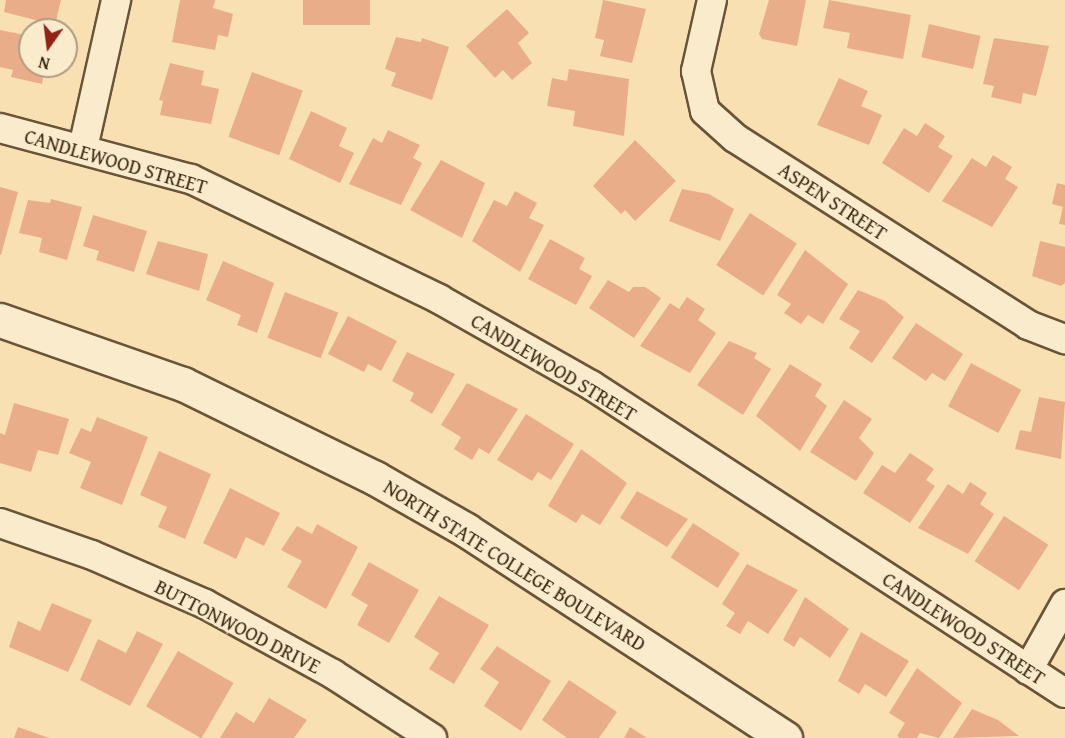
<!DOCTYPE html>
<style>
body{margin:0}
#map{position:relative;width:1065px;height:738px;overflow:hidden;background:#f8e0b2;font-family:"Gentium Book Plus",serif}
div>[style]{position:absolute}
[style*='--x']{left:calc(var(--x)*1px);top:calc(var(--y)*1px);width:calc(var(--w)*1px);rotate:calc(var(--a)*1deg)}
.building>*{inset:0;background:#eaad8a;transform-origin:0 0}
.roads{filter:drop-shadow(2px 0 #6a5438) drop-shadow(-2px 0 #6a5438) drop-shadow(0 2px #6a5438) drop-shadow(0 -2px #6a5438)}
.minor>*{height:28px;margin:-14px;padding:0 14px;transform-origin:14px;border-radius:14px;background:#faebcd}
.secondary>*{height:33px;margin:-16.5px;padding:0 16.5px;transform-origin:16.5px;border-radius:16.5px;background:#faebcd}
span{translate:-50% -50%;white-space:nowrap;text-align:center;line-height:1.15;-webkit-text-stroke:4.5px #faebcd;paint-order:stroke}
.street-label{font-size:20px;color:#3a2610}
.north{position:absolute;left:18px;top:18px;width:60px;height:60px;box-sizing:border-box;background:#faebcd;border:2px solid #ad9c81;border-radius:50%;rotate:194deg;font-size:16px;font-weight:700;line-height:24px;text-align:center;color:#3a2610}
.north::after{content:'';display:block;margin:auto;width:21px;height:27px;background:#8f2418;clip-path:polygon(50% 0,100% 100%,50% 72%,0 100%)}
</style>
<div id="map">
<div class="building">
<i style="clip-path:polygon(6px 0,61px 0,55px 25px,4px 12px)"></i>
<i style="clip-path:polygon(180px 0,215px 0,213px 8px,233px 14px,228px 37px,218px 35px,215px 50px,172px 42px)"></i>
<i style="left:303px;top:0;width:67px;height:25px"></i>
<i style="clip-path:polygon(603px 0,646px 9px,632px 63px,600px 56px,604px 40px,595px 38px)"></i>
<i style="clip-path:polygon(769px 0,806px 0,797px 46px,762px 39px,759px 34px)"></i>
<i style="clip-path:polygon(829px 0,911px 15px,903px 59px,847px 48px,850px 33px,823px 28px)"></i>
<i style="clip-path:polygon(507px 9px,529px 33px,518px 43px,532px 63px,512px 80px,503px 70px,495px 78px,466px 46px)"></i>
<i style="left:929px;top:24px;width:53px;height:34px;rotate:13deg"></i>
<i style="clip-path:polygon(0 30px,30px 36px,30px 66px,45px 66px,42px 84px,11px 77px,13px 70px,0 67px)"></i>
<i style="clip-path:polygon(396px 37px,421px 42px,422px 38px,449px 47px,432px 100px,391px 86px,396px 73px,385px 69px)"></i>
<i style="clip-path:polygon(994px 38px,1049px 46px,1036px 96px,1023px 93px,1021px 104px,991px 97px,994px 86px,983px 84px)"></i>
<i style="clip-path:polygon(170px 63px,204px 71px,201px 85px,219px 89px,211px 124px,160px 115px,163px 101px,159px 100px)"></i>
<i style="clip-path:polygon(569px 69px,629px 79px,624px 136px,573px 126px,575px 111px,547px 106px,552px 78px,567px 81px)"></i>
<i style="left:252px;top:72px;width:54px;height:69px;rotate:20deg"></i>
<i style="clip-path:polygon(839px 78px,868px 91px,861px 106px,882px 115px,869px 145px,817px 125px)"></i>
<i style="clip-path:polygon(311px 111px,347px 128px,339px 146px,354px 153px,340px 183px,289px 159px)"></i>
<i style="clip-path:polygon(925px 123px,945px 136px,938px 147px,953px 156px,929px 193px,882px 163px,904px 128px,917px 136px)"></i>
<i style="clip-path:polygon(388px 130px,420px 145px,413px 158px,422px 163px,401px 205px,349px 184px,373px 138px,382px 143px)"></i>
<i style="clip-path:polygon(635px 140px,676px 181px,635px 221px,625px 210px,621px 214px,593px 186px)"></i>
<i style="clip-path:polygon(993px 155px,1012px 167px,1005px 179px,1018px 187px,992px 227px,942px 201px,972px 158px,986px 167px)"></i>
<i style="clip-path:polygon(441px 160px,485px 183px,462px 238px,410px 210px)"></i>
<i style="clip-path:polygon(1057px 183px,1065px 185px,1065px 225px,1059px 224px,1063px 207px,1052px 204px)"></i>
<i style="clip-path:polygon(0 187px,18px 192px,1px 255px,0 255px)"></i>
<i style="clip-path:polygon(682px 189px,709px 194px,734px 209px,720px 241px,669px 221px)"></i>
<i style="clip-path:polygon(515px 191px,537px 203px,529px 218px,544px 225px,520px 272px,472px 241px,494px 200px,507px 206px)"></i>
<i style="clip-path:polygon(51px 199px,82px 207px,67px 260px,39px 252px,42px 238px,19px 233px,28px 200px,50px 203px)"></i>
<i style="left:750px;top:213px;width:56px;height:62px;rotate:33deg"></i>
<i style="clip-path:polygon(93px 215px,147px 231px,134px 272px,96px 260px,99px 251px,83px 246px)"></i>
<i style="clip-path:polygon(550px 239px,585px 258px,579px 269px,592px 276px,576px 305px,528px 279px)"></i>
<i style="clip-path:polygon(158px 241px,208px 254px,199px 291px,146px 274px)"></i>
<i style="clip-path:polygon(1040px 241px,1065px 247px,1065px 283px,1061px 286px,1032px 276px)"></i>
<i style="clip-path:polygon(805px 250px,848px 284px,823px 324px,808px 315px,801px 324px,784px 313px,791px 304px,777px 295px)"></i>
<i style="clip-path:polygon(223px 261px,274px 283px,257px 333px,237px 325px,241px 315px,206px 300px)"></i>
<i style="clip-path:polygon(608px 280px,629px 292px,633px 287px,645px 287px,661px 298px,634px 338px,589px 308px)"></i>
<i style="clip-path:polygon(858px 290px,885px 301px,904px 317px,872px 363px,849px 348px,860px 331px,839px 319px)"></i>
<i style="left:285px;top:292px;width:57px;height:49px;rotate:21deg"></i>
<i style="clip-path:polygon(687px 297px,705px 309px,698px 320px,716px 333px,690px 373px,640px 346px,670px 303px,679px 309px)"></i>
<i style="clip-path:polygon(348px 316px,397px 341px,381px 371px,368px 364px,364px 372px,328px 354px)"></i>
<i style="clip-path:polygon(916px 323px,963px 354px,945px 381px,932px 373px,926px 381px,892px 358px)"></i>
<i style="clip-path:polygon(729px 341px,757px 353px,754px 358px,771px 369px,743px 415px,697px 385px)"></i>
<i style="clip-path:polygon(407px 352px,455px 374px,432px 414px,410px 401px,414px 393px,392px 381px)"></i>
<i style="left:971px;top:363px;width:57px;height:49px;rotate:28deg"></i>
<i style="clip-path:polygon(790px 364px,822px 384px,815px 396px,827px 406px,800px 451px,756px 416px)"></i>
<i style="clip-path:polygon(467px 383px,518px 409px,489px 454px,479px 448px,472px 460px,454px 449px,461px 437px,441px 425px)"></i>
<i style="clip-path:polygon(1039px 397px,1065px 402px,1061px 459px,1015px 449px,1020px 430px,1031px 432px)"></i>
<i style="clip-path:polygon(844px 400px,872px 419px,859px 438px,874px 453px,856px 481px,810px 452px)"></i>
<i style="clip-path:polygon(14px 403px,69px 419px,58px 455px,38px 450px,31px 472px,0 463px,0 433px,5px 435px)"></i>
<i style="clip-path:polygon(526px 414px,574px 444px,551px 480px,538px 472px,532px 481px,497px 460px)"></i>
<i style="clip-path:polygon(97px 417px,148px 437px,122px 505px,80px 488px,91px 462px,69px 453px,81px 428px,91px 432px)"></i>
<i style="clip-path:polygon(581px 449px,627px 483px,600px 525px,582px 514px,576px 523px,548px 506px)"></i>
<i style="clip-path:polygon(159px 451px,211px 474px,185px 539px,158px 527px,167px 507px,140px 495px)"></i>
<i style="clip-path:polygon(910px 453px,934px 469px,926px 480px,935px 486px,910px 523px,863px 493px,882px 465px,895px 473px)"></i>
<i style="clip-path:polygon(970px 482px,987px 493px,980px 504px,994px 514px,968px 554px,918px 528px,948px 484px,963px 494px)"></i>
<i style="clip-path:polygon(230px 488px,280px 513px,264px 546px,246px 537px,236px 559px,203px 543px)"></i>
<i style="clip-path:polygon(637px 491px,688px 519px,667px 547px,620px 518px)"></i>
<i style="left:1004px;top:516px;width:53px;height:54px;rotate:33deg"></i>
<i style="left:693px;top:523px;width:56px;height:41px;rotate:33deg"></i>
<i style="clip-path:polygon(317px 524px,358px 547px,326px 609px,287px 587px,302px 561px,281px 550px,297px 526px,312px 534px)"></i>
<i style="clip-path:polygon(369px 562px,419px 590px,389px 643px,357px 625px,368px 605px,351px 595px)"></i>
<i style="clip-path:polygon(747px 564px,798px 590px,768px 634px,748px 621px,740px 634px,726px 626px,735px 613px,722px 604px)"></i>
<i style="clip-path:polygon(439px 596px,489px 625px,454px 684px,429px 669px,439px 653px,414px 637px)"></i>
<i style="clip-path:polygon(805px 597px,849px 629px,830px 658px,800px 637px,794px 647px,783px 640px)"></i>
<i style="clip-path:polygon(52px 603px,92px 620px,68px 672px,9px 647px,18px 621px,40px 631px)"></i>
<i style="clip-path:polygon(137px 631px,163px 644px,130px 706px,80px 680px,98px 639px,126px 653px)"></i>
<i style="clip-path:polygon(861px 632px,909px 661px,886px 697px,865px 684px,859px 694px,838px 681px)"></i>
<i style="clip-path:polygon(497px 646px,551px 681px,521px 731px,484px 706px,499px 682px,480px 669px)"></i>
<i style="left:178px;top:651px;width:64px;height:64px;rotate:30deg"></i>
<i style="clip-path:polygon(917px 668px,962px 703px,939px 738px,920px 733px,917px 738px,900px 738px,897px 736px,905px 723px,889px 713px)"></i>
<i style="clip-path:polygon(569px 680px,617px 712px,599px 738px,567px 738px,542px 720px)"></i>
<i style="clip-path:polygon(269px 698px,307px 720px,294px 738px,220px 738px,236px 712px,254px 723px)"></i>
<i style="clip-path:polygon(972px 709px,998px 720px,1019px 736px,953px 738px)"></i>
<i style="clip-path:polygon(18px 727px,49px 738px,14px 738px)"></i>
<i style="clip-path:polygon(630px 727px,647px 738px,624px 738px)"></i>
</div>
<div class="roads">
<div class="minor">
<i style="--x:712;--y:0;--w:73;--a:102.7"></i>
<i style="--x:696;--y:71;--w:41;--a:77.3"></i>
<i style="--x:705;--y:111;--w:40;--a:42"></i>
<i style="--x:735;--y:138;--w:348;--a:32.5"></i>
<i style="--x:1028;--y:325;--w:40;--a:21"></i>
<i style="--x:0;--y:128;--w:198;--a:15"></i>
<i style="--x:191;--y:179;--w:276;--a:25.8"></i>
<i style="--x:439;--y:299;--w:175;--a:29.5"></i>
<i style="--x:591;--y:385;--w:565;--a:33.02"></i>
<i style="--x:83;--y:148;--w:152;--a:-77.4"></i>
<i style="--x:0;--y:523;--w:97;--a:19.2"></i>
<i style="--x:92;--y:555;--w:123;--a:23.4"></i>
<i style="--x:205;--y:604;--w:146;--a:28.7"></i>
<i style="--x:333;--y:674;--w:118;--a:32.9"></i>
<i style="--x:1028;--y:670;--w:76;--a:-60.7"></i>
</div>
<div class="secondary">
<i style="--x:0;--y:320;--w:194;--a:19.3"></i>
<i style="--x:183;--y:384;--w:214;--a:26.1"></i>
<i style="--x:375;--y:478;--w:105;--a:29.7"></i>
<i style="--x:466;--y:530;--w:381;--a:33.1"></i>
</div>
</div>
<div class="street-label">
<span style="left:116px;top:161px;rotate:16deg">CANDLEWOOD STREET</span>
<span style="left:833px;top:201px;rotate:33deg">ASPEN STREET</span>
<span style="left:554px;top:367px;rotate:31deg">CANDLEWOOD STREET</span>
<span style="left:515px;top:565px;rotate:32deg">NORTH STATE COLLEGE BOULEVARD</span>
<span style="left:238px;top:626px;rotate:27deg">BUTTONWOOD DRIVE</span>
<span style="left:964px;top:628px;rotate:33deg">CANDLEWOOD STREET</span>
</div>
<div class="north">N</div>
</div>
